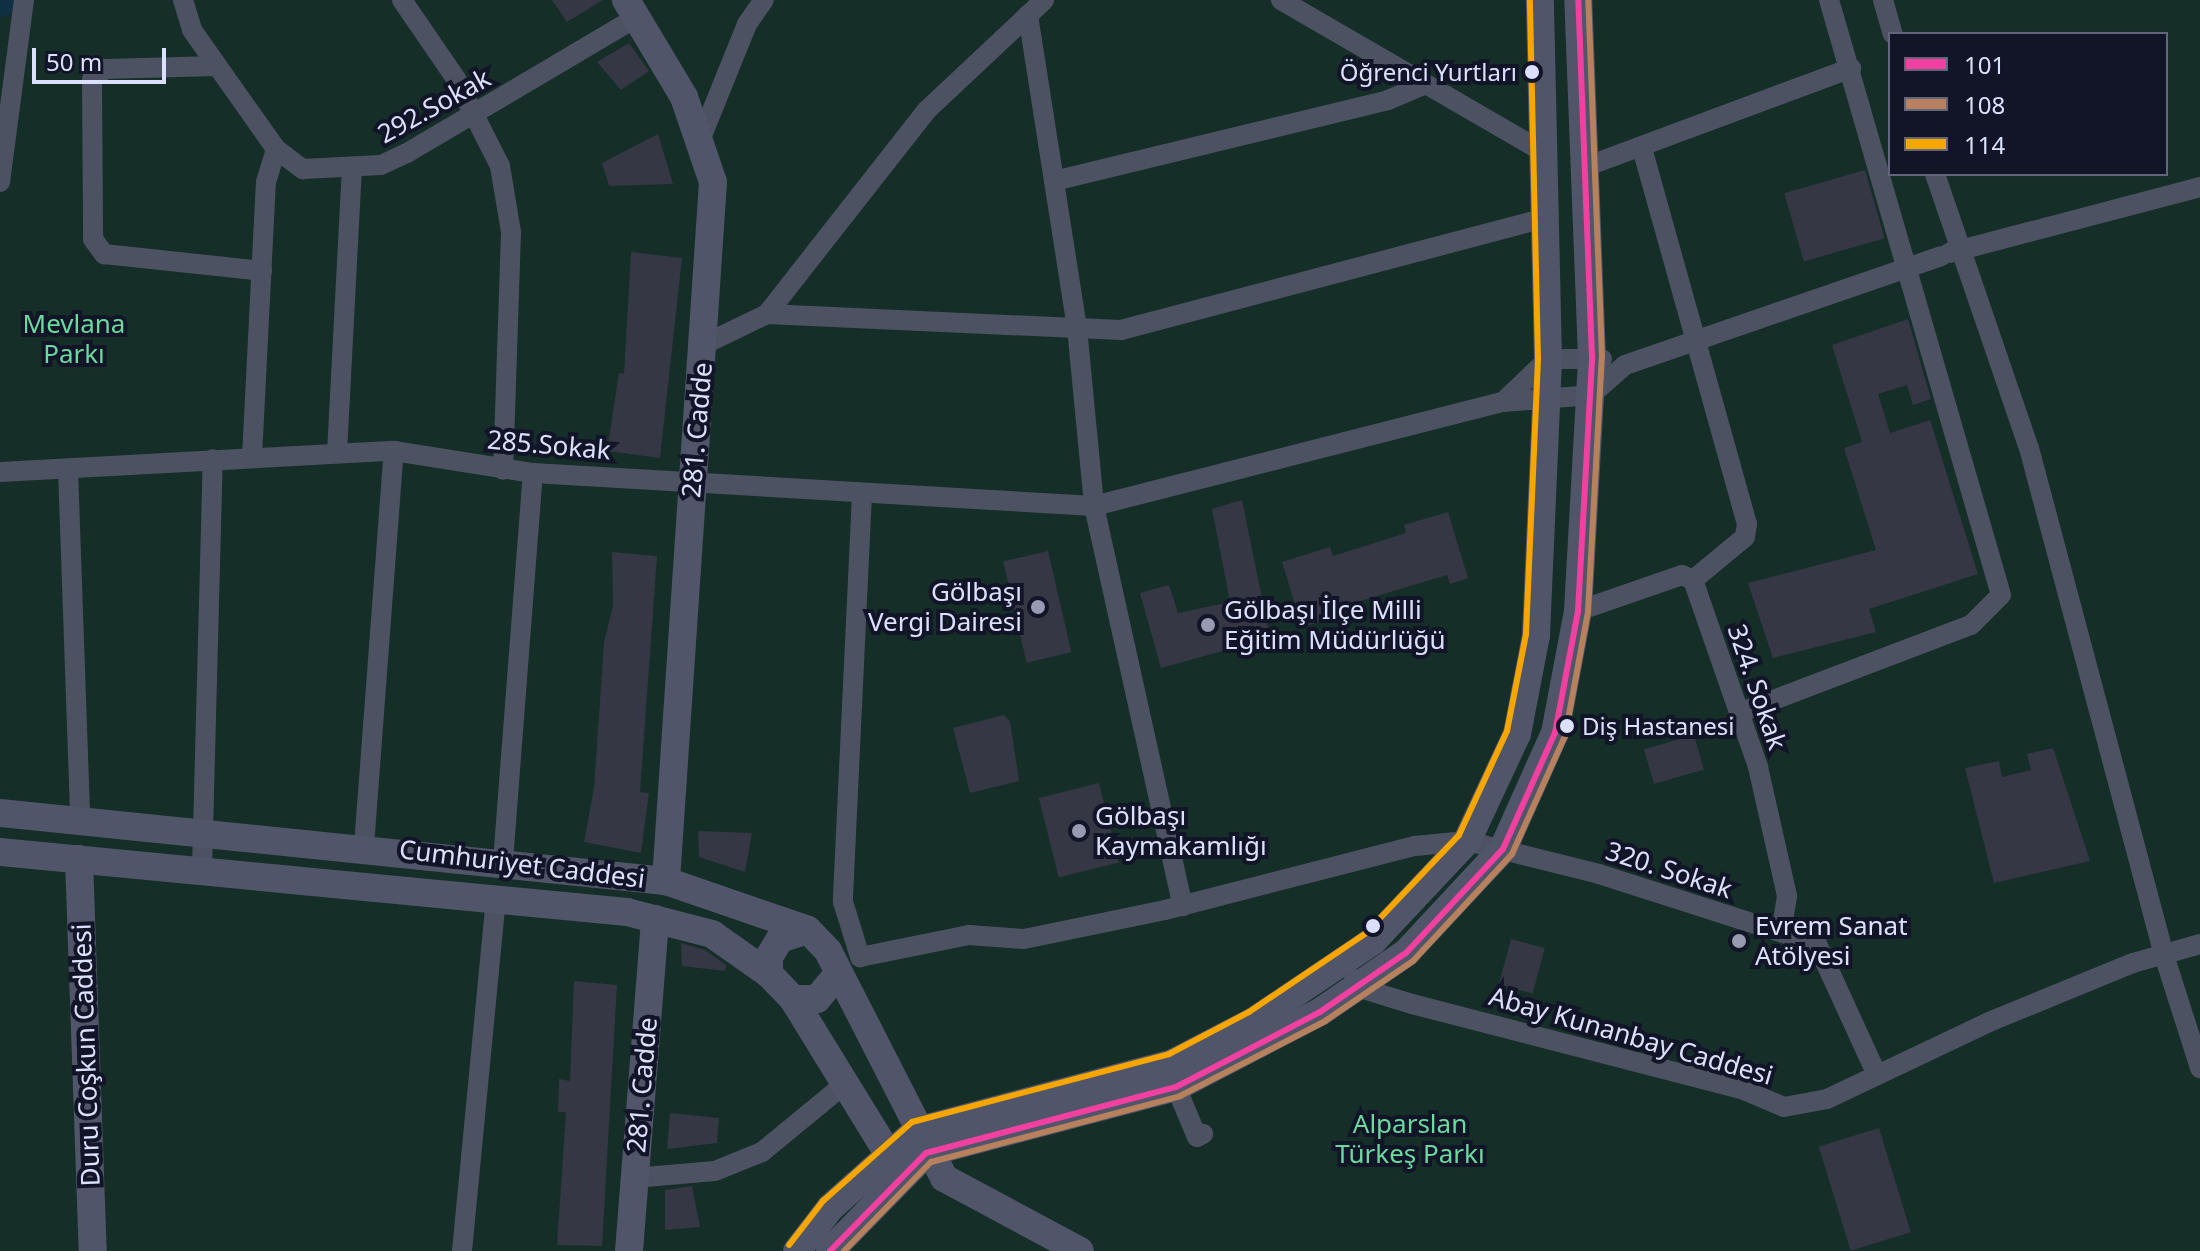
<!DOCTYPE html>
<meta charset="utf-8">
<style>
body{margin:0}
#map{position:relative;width:2200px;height:1251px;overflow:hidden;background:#171823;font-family:"Noto Sans",sans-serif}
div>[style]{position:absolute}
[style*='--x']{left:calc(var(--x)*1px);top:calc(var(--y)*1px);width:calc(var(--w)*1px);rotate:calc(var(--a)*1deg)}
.green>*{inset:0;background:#152e28}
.river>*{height:32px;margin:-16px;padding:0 16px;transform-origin:16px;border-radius:16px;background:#0f2f42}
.building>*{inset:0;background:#353744;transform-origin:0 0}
.street>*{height:20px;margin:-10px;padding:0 10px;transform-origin:10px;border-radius:10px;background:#4d5263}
.secondary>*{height:28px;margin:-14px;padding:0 14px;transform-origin:14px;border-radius:14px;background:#505569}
.bus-1>*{height:6px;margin:-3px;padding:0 3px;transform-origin:3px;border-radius:3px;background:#f240a1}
.bus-2>*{height:6px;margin:-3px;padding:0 3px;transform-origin:3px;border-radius:3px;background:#b6815c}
.bus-3>*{height:6px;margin:-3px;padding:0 3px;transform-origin:3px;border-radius:3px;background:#f7a600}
.dots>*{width:22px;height:22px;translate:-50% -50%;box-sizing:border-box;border:4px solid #121428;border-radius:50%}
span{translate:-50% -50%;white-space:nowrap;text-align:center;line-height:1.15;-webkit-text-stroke:8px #121428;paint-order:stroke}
.bus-label{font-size:24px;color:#dbe1fd}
.right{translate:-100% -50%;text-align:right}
.left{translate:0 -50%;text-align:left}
.street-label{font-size:26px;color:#dbe1fd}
.park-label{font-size:26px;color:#6ada9e}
.poi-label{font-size:26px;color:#dbe1fd}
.legend{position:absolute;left:1888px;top:32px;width:280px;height:144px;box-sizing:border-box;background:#121428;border:2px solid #62667d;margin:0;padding:10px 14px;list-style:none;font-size:24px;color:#dbe1fd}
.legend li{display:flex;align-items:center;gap:16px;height:40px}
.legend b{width:40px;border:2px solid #62667d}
.scale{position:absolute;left:32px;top:48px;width:134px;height:36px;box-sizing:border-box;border:4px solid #dbe1fd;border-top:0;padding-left:10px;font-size:24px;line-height:28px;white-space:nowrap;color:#dbe1fd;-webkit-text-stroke:6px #121428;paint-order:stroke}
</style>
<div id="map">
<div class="green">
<i style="clip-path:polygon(evenodd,0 0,2200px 0,2200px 1251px,0 1251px,0 0,1890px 34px,2166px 34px,2166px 174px,1890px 174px,1890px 34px)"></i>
</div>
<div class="river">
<i style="--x:0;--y:1;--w:1;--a:-90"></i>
</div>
<div class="building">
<i style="clip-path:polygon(552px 0,603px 0,567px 22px)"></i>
<i style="clip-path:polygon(629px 43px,649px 71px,621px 90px,597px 62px)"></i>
<i style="clip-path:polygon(658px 134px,673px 184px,609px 186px,602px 163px)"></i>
<i style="left:1865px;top:170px;width:71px;height:84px;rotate:74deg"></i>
<i style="clip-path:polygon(631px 252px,682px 258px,660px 458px,607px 451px,619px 373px,624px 374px)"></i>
<i style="clip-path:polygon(1908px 319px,1931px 399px,1913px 405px,1907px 385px,1878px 394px,1890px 433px,1930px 420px,1978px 574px,1869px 609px,1876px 632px,1773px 658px,1748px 583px,1876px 550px,1844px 448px,1862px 442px,1832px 345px)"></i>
<i style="clip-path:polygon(1242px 500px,1270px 638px,1161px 668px,1140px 593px,1169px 585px,1178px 613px,1230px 602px,1212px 509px)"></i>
<i style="clip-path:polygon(1448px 512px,1468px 578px,1450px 584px,1447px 575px,1323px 612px,1326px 620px,1302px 627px,1282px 562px,1330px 547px,1333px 556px,1406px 533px,1404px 525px)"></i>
<i style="left:1048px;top:551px;width:104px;height:46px;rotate:77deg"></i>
<i style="clip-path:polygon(612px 552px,657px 556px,640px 792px,649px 793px,641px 853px,584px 842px,594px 788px,604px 642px,613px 606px)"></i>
<i style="clip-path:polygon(1004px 715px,1010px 721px,1019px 781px,970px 793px,953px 728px)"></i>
<i style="left:1694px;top:735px;width:36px;height:52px;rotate:74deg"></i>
<i style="clip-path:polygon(2053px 748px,2090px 861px,1994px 883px,1965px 768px,1999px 761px,2002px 777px,2031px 770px,2027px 754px)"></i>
<i style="left:1099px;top:783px;width:82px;height:62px;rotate:76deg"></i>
<i style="clip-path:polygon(698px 831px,752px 833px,745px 872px,699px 857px)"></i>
<i style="left:1511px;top:939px;width:35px;height:47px;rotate:15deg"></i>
<i style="clip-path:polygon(681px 943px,705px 950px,726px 965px,725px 971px,682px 966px)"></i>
<i style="clip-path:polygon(574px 981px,617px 985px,602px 1246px,557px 1245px,566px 1112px,558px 1112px,559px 1079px,570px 1081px)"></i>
<i style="clip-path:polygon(670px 1113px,719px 1118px,717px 1143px,667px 1149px)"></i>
<i style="left:1879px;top:1128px;width:109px;height:63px;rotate:73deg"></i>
<i style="clip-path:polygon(692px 1186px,700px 1227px,665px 1230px,665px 1190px)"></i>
</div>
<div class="street">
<i style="--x:183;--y:0;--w:31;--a:73"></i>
<i style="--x:192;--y:30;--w:146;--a:54.8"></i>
<i style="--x:276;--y:149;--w:34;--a:37"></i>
<i style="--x:303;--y:169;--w:78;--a:-2.9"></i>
<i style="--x:381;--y:165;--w:29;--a:-25"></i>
<i style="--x:407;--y:153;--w:267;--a:-30.6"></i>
<i style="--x:402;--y:0;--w:96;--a:55.6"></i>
<i style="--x:456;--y:79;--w:97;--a:63.2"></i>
<i style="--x:500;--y:166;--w:67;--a:80.5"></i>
<i style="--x:511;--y:232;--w:238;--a:91.9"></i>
<i style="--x:1281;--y:0;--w:305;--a:30.1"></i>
<i style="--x:1883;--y:0;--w:35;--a:74"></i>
<i style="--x:1028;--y:15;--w:317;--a:81.1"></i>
<i style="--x:1077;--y:328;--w:179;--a:84.5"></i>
<i style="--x:1094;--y:506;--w:410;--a:77.5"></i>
<i style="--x:217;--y:66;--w:112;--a:178.5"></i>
<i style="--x:105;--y:69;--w:16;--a:142"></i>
<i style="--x:92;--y:79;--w:160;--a:89.6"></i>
<i style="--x:93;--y:239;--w:19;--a:54"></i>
<i style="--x:104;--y:254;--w:159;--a:6.1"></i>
<i style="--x:701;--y:138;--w:123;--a:-68"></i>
<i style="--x:747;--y:24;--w:29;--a:-55"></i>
<i style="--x:1642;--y:148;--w:390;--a:74.4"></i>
<i style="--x:1747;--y:524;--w:13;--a:99"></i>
<i style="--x:1745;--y:537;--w:67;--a:140.4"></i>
<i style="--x:1585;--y:167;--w:284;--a:-20.4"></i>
<i style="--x:1935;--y:174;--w:290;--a:71.1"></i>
<i style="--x:2029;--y:448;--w:525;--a:75.09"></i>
<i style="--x:2164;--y:955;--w:119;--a:72.3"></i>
<i style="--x:1054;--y:181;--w:344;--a:-13.6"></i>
<i style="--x:1388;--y:100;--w:39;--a:-23"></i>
<i style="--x:0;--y:182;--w:184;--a:-82.5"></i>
<i style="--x:1949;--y:253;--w:260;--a:-14.7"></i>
<i style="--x:767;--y:314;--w:354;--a:2.6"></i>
<i style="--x:1121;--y:330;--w:442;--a:-14.8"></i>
<i style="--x:705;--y:344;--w:69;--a:-25.8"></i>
<i style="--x:767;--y:314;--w:258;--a:-51.9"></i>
<i style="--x:926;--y:111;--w:162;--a:-43.2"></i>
<i style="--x:1503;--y:402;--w:62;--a:-43.7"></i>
<i style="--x:1548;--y:359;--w:54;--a:0"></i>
<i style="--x:337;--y:453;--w:287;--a:-87"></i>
<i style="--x:252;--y:457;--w:275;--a:-87.1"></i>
<i style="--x:266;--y:182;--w:34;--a:-73"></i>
<i style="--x:68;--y:469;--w:351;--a:88"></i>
<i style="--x:0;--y:472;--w:395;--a:-3.1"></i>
<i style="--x:394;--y:451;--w:141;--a:9"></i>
<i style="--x:533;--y:473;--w:562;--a:3.37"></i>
<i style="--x:1094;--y:506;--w:422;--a:-14.3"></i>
<i style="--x:1503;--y:402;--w:88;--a:-4.5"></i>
<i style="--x:1591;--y:395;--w:45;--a:-41.4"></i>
<i style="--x:1625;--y:365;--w:334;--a:-19"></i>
<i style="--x:862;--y:494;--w:408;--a:92.7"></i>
<i style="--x:843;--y:902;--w:58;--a:72.8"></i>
<i style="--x:860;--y:957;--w:111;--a:-11.4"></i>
<i style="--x:969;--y:935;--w:55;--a:4.2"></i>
<i style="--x:1024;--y:939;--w:144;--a:-11.6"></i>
<i style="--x:1165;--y:910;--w:258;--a:-14.4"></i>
<i style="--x:1415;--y:846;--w:52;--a:-5.5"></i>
<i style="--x:1467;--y:841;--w:136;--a:14"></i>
<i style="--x:1599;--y:874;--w:229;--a:17.8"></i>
<i style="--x:1817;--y:944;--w:144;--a:65.4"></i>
<i style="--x:1578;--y:611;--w:110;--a:-19.1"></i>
<i style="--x:1682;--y:575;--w:12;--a:24"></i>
<i style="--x:1693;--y:580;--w:198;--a:70.8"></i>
<i style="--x:1758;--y:767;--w:132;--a:77.3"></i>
<i style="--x:1787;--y:896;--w:36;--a:99"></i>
<i style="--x:1739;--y:713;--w:248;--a:-20.8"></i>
<i style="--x:1971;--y:625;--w:42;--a:-45"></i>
<i style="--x:2001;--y:595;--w:619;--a:-106.12"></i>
<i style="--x:364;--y:846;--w:396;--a:-85.7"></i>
<i style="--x:503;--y:861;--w:389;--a:-85.6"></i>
<i style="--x:202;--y:870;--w:411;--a:-88.5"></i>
<i style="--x:1354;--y:979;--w:11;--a:56"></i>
<i style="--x:1360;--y:988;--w:54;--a:17.1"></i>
<i style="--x:1412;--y:1004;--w:343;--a:14.5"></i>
<i style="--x:1744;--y:1090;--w:43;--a:23"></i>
<i style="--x:1784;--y:1107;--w:44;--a:-10.5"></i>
<i style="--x:1827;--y:1099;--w:179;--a:-25.4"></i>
<i style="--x:1989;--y:1022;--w:156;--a:-22.3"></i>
<i style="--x:2133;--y:963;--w:70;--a:-15.8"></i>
<i style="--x:1176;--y:1087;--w:54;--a:67.2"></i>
<i style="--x:1197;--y:1137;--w:7;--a:-27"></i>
<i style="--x:634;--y:1178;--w:81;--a:-4.9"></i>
<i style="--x:715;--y:1171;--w:51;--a:-22"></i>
<i style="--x:762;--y:1152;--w:109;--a:-39.4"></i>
<i style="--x:462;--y:1251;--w:354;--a:-84.5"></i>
</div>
<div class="secondary">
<i style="--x:626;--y:0;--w:113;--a:59.1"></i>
<i style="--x:684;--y:97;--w:90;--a:71.2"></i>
<i style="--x:713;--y:182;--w:701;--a:93.85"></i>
<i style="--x:0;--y:813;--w:669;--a:5.83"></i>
<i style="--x:666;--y:881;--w:150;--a:19"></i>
<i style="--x:808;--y:930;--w:29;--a:46"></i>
<i style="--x:828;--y:951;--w:255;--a:62.9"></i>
<i style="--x:944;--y:1178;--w:154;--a:28.2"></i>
<i style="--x:0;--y:852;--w:630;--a:5.47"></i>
<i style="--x:627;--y:912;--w:88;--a:14.5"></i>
<i style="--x:712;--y:934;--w:70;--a:35.1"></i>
<i style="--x:769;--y:974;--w:35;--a:46"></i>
<i style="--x:793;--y:999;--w:198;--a:58.4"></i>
<i style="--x:79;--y:859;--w:392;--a:88"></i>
<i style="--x:769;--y:974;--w:17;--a:-90"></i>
<i style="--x:769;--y:957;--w:21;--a:-59"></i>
<i style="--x:780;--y:939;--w:29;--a:-18"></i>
<i style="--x:793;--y:999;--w:24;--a:0"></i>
<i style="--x:817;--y:999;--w:34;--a:-50"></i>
<i style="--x:629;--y:1251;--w:333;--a:-85.5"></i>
<i style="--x:797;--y:1251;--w:54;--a:-52.5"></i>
<i style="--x:830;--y:1208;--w:115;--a:-41.8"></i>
<i style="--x:916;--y:1131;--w:266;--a:-14.8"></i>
<i style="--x:1173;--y:1063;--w:91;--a:-27.4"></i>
<i style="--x:1254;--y:1021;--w:143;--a:-33.9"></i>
<i style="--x:1373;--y:941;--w:137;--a:-46.8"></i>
<i style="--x:1467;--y:841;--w:118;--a:-65"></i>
<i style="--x:1517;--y:734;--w:101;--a:-79.1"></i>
<i style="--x:1536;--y:635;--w:276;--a:-87.5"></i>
<i style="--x:1548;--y:359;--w:359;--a:-91.3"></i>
<i style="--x:830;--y:1251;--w:137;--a:-45.6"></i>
<i style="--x:926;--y:1153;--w:259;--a:-14.8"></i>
<i style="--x:1176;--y:1087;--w:162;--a:-27.5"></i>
<i style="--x:1320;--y:1012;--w:104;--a:-34.5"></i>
<i style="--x:1406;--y:953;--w:142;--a:-47"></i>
<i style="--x:1503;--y:849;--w:127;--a:-65.9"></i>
<i style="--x:1555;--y:733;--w:124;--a:-79.3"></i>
<i style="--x:1578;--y:611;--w:254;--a:-86.8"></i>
<i style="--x:1592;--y:357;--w:357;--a:-92.2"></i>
</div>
<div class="bus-1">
<i style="--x:830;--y:1251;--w:137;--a:-45.6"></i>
<i style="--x:926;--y:1153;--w:259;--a:-14.8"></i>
<i style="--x:1176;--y:1087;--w:162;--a:-27.5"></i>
<i style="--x:1320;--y:1012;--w:104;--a:-34.5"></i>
<i style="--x:1406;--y:953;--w:142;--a:-47"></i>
<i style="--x:1503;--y:849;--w:127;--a:-65.9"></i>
<i style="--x:1555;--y:733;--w:124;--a:-79.3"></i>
<i style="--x:1578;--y:611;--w:254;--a:-86.8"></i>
<i style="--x:1592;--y:357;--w:357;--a:-92.2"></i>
</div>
<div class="bus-2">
<i style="--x:844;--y:1251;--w:124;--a:-45.7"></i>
<i style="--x:931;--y:1162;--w:258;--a:-14.8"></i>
<i style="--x:1180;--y:1096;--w:163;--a:-27.3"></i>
<i style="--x:1325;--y:1021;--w:107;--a:-34.3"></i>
<i style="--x:1413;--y:961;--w:146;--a:-47.2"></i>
<i style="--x:1512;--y:854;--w:129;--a:-65.8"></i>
<i style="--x:1565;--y:736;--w:126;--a:-79.5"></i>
<i style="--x:1588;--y:612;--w:255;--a:-86.9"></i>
<i style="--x:1602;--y:357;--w:357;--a:-92.2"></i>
</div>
<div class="bus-3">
<i style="--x:789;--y:1245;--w:56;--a:-52.3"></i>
<i style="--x:823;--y:1201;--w:119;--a:-41.6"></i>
<i style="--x:912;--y:1122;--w:266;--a:-14.8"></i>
<i style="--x:1169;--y:1054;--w:90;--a:-27.7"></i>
<i style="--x:1249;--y:1012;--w:141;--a:-34"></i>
<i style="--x:1366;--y:933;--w:135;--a:-46.5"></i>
<i style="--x:1459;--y:835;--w:115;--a:-65.2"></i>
<i style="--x:1507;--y:731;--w:99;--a:-78.9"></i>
<i style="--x:1526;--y:634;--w:275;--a:-87.5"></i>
<i style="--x:1538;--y:359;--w:359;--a:-91.3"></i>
</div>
<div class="dots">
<i style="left:1532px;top:72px;background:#dbe1fd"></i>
<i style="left:1038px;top:607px;background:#969bb1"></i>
<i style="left:1208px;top:625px;background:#969bb1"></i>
<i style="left:1567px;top:726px;background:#dbe1fd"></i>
<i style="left:1079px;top:831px;background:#969bb1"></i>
<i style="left:1373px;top:926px;background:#dbe1fd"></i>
<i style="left:1739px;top:941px;background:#969bb1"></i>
</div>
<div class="bus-label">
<span class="right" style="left:1517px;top:72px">Öğrenci Yurtları</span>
<span class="left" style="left:1582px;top:726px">Diş Hastanesi</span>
</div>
<div class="street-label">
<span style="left:434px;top:106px;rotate:-29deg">292.Sokak</span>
<span style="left:697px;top:430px;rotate:-85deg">281. Cadde</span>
<span style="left:549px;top:445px;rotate:5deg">285.Sokak</span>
<span style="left:1757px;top:687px;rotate:71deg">324. Sokak</span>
<span style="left:522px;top:864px;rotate:7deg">Cumhuriyet Caddesi</span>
<span style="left:1669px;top:870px;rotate:18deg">320. Sokak</span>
<span style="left:1631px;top:1036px;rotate:16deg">Abay Kunanbay Caddesi</span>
<span style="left:86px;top:1055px;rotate:-92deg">Duru Coşkun Caddesi</span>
<span style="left:642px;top:1085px;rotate:-85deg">281. Cadde</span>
</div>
<div class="park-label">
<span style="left:74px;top:339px">Mevlana<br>Parkı</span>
<span style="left:1410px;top:1139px">Alparslan<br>Türkeş Parkı</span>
</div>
<div class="poi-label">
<span class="right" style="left:1022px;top:607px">Gölbaşı<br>Vergi Dairesi</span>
<span class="left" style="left:1224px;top:625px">Gölbaşı İlçe Milli<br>Eğitim Müdürlüğü</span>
<span class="left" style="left:1095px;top:831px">Gölbaşı<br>Kaymakamlığı</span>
<span class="left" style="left:1755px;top:941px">Evrem Sanat<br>Atölyesi</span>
</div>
<ul class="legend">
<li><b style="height:10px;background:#f240a1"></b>101</li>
<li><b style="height:10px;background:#b6815c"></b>108</li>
<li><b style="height:10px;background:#f7a600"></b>114</li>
</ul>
<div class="scale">50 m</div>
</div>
